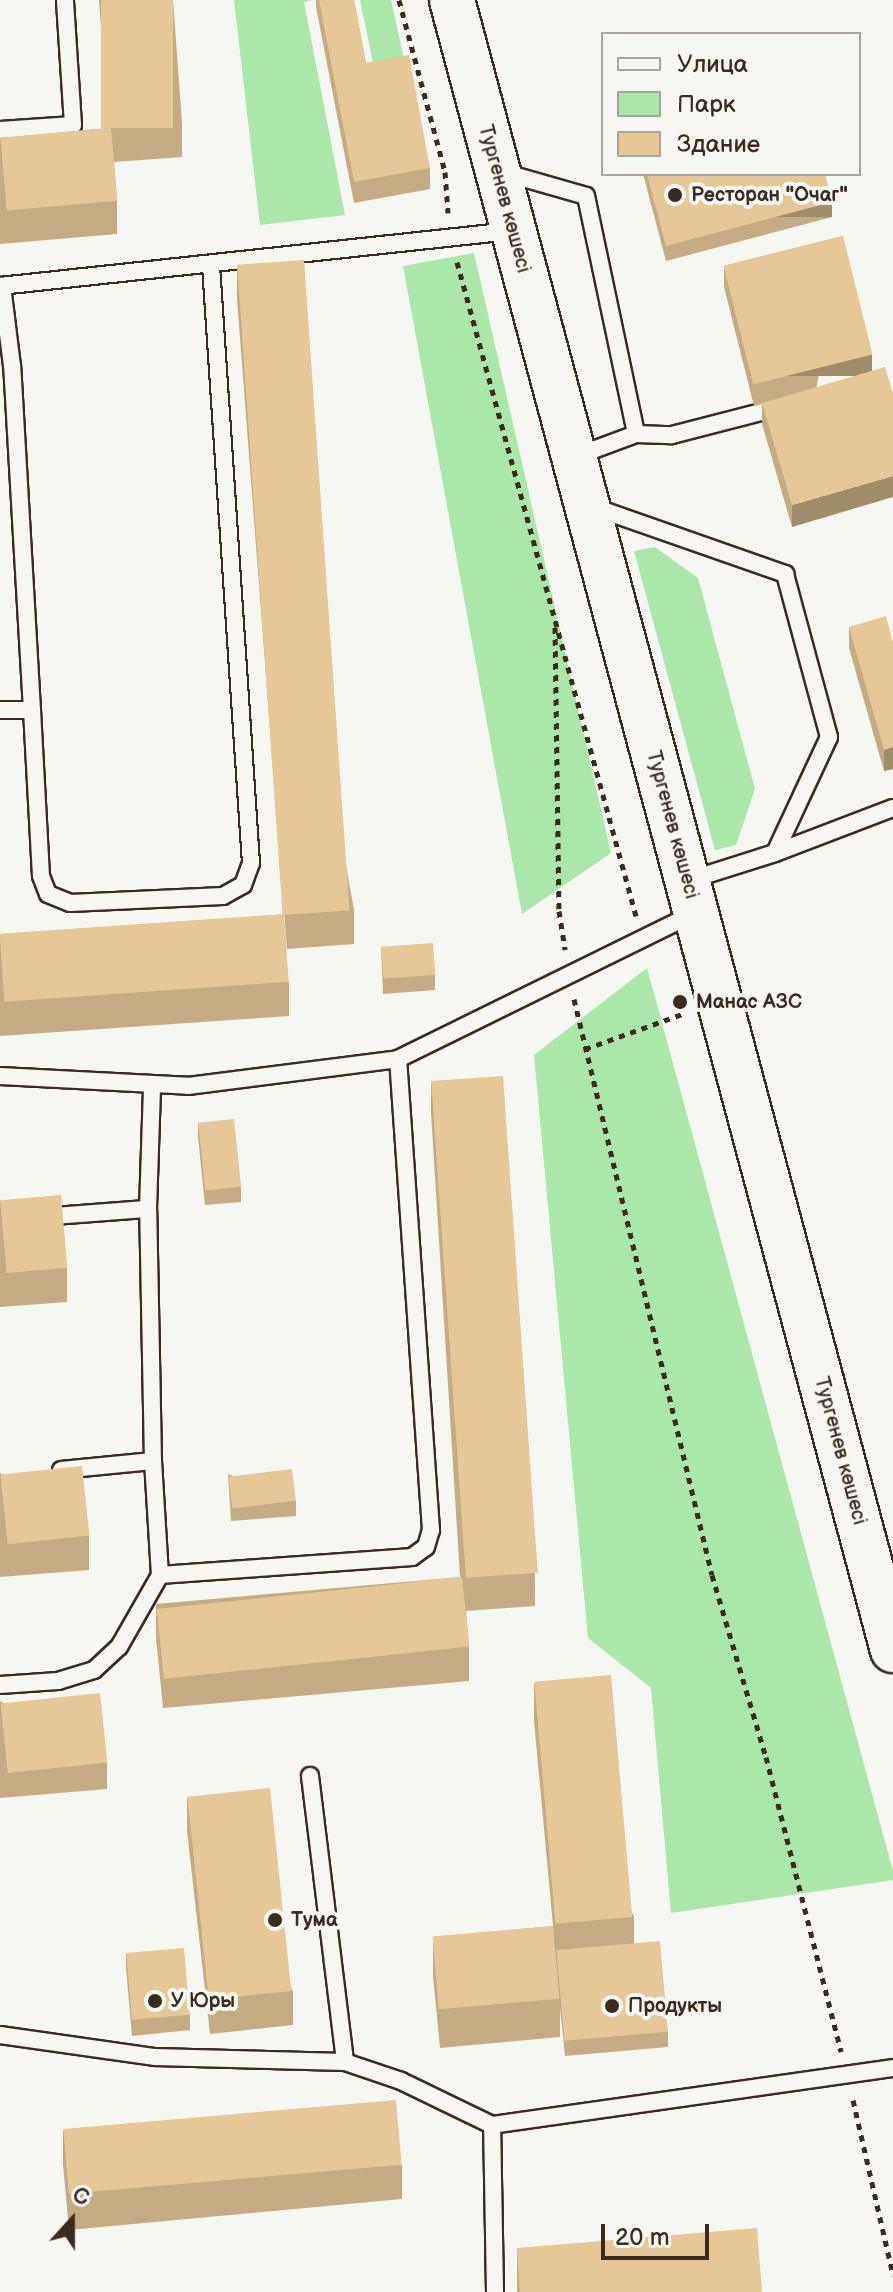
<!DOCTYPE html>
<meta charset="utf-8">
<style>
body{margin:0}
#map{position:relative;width:893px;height:2292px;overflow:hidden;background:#f6f6f2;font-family:"Balsamiq Sans",sans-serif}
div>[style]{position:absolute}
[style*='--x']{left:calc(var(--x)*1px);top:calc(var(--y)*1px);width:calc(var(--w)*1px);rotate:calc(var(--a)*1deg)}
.green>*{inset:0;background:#abe6ab}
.path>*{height:5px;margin-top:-2.5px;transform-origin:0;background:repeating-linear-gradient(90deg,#3b2a1e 0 6px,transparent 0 12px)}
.roads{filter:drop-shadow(2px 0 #3b2a1e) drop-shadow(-2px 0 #3b2a1e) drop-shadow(0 2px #3b2a1e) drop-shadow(0 -2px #3b2a1e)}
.service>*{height:16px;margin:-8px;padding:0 8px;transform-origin:8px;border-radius:8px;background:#f6f6f2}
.secondary>*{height:44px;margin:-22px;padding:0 22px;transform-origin:22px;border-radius:22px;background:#f6f6f2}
.wall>*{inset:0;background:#c5ab83}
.shaded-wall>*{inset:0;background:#a08b6a;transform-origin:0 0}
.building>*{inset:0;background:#e5c798;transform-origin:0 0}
.dots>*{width:22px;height:22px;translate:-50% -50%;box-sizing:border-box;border:4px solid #f6f6f2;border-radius:50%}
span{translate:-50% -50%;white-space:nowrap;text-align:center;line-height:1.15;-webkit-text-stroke:8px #f6f6f2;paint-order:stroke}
.poi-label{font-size:20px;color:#3b2a1e;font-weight:700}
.left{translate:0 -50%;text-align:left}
.street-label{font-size:20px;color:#3b2a1e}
.legend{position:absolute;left:601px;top:32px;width:260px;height:144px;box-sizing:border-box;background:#f6f6f2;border:2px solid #aba49d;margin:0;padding:10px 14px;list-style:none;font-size:24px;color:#3b2a1e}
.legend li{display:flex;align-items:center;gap:16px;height:40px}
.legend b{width:40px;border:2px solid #aba49d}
.north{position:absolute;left:32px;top:2180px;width:80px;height:80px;-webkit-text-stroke:6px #f6f6f2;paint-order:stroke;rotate:21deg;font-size:22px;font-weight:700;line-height:32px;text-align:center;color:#3b2a1e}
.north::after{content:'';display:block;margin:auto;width:28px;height:36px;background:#3b2a1e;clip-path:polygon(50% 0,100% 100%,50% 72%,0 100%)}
.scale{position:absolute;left:601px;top:2224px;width:108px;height:36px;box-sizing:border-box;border:4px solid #3b2a1e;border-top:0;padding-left:10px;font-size:24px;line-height:28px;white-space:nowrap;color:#3b2a1e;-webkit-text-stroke:6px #f6f6f2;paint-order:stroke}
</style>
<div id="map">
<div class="green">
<i style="clip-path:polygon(234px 0,313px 0,304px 2px,345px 215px,260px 225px)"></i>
<i style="clip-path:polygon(360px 0,391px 0,406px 68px,375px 72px)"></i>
<i style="clip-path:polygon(474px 253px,611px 853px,522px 914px,403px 266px)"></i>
<i style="clip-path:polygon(655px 547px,698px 578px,755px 789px,736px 845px,715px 850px,634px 551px)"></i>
<i style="clip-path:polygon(647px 968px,893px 1871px,893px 1880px,671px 1913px,651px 1688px,588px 1638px,534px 1055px)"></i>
</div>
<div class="path">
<i style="--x:399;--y:0;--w:178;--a:75"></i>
<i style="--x:445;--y:172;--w:41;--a:85.8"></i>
<i style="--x:457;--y:262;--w:678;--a:74.69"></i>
<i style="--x:555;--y:627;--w:284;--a:89.2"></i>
<i style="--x:559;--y:911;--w:39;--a:81"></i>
<i style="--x:574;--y:999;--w:592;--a:76.53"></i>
<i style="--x:712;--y:1575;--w:190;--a:73.5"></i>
<i style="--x:766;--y:1757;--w:304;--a:75.7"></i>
<i style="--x:585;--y:1049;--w:103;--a:-19.8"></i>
<i style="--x:853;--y:2100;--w:180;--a:77.1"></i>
</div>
<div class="roads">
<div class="service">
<i style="--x:0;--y:130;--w:73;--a:-3.9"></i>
<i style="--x:73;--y:125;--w:125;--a:-93.7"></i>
<i style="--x:502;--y:172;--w:87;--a:15.9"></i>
<i style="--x:586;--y:196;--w:243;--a:78.1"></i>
<i style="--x:636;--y:434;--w:66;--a:159.6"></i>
<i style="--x:0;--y:286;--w:514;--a:-6.14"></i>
<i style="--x:636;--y:434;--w:36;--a:2"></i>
<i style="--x:672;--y:435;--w:112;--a:-14.5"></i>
<i style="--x:591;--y:506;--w:206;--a:19.3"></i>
<i style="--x:785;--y:574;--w:169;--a:74.9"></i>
<i style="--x:829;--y:737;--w:128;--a:115"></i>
<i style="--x:775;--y:853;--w:89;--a:162.4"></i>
<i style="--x:0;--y:710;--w:32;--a:0"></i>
<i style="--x:32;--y:710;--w:345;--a:-93.3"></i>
<i style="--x:12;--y:366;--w:81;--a:-97.1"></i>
<i style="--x:32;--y:710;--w:166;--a:86.9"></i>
<i style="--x:41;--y:876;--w:19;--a:69"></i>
<i style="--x:48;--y:894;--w:24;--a:22"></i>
<i style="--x:70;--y:903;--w:153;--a:-2.6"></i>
<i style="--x:223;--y:896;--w:23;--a:-29"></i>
<i style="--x:243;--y:885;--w:23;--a:-70"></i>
<i style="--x:251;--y:863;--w:599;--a:-93.83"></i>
<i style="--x:775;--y:853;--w:126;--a:-20.9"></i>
<i style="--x:0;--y:1076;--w:188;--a:3"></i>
<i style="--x:188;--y:1086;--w:212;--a:-7.3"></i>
<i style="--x:398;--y:1059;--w:331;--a:-26.2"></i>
<i style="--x:0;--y:1220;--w:148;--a:-4.3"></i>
<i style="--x:153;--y:1461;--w:114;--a:86.5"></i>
<i style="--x:160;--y:1575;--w:253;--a:-4.1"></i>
<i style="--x:412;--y:1557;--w:17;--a:-36"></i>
<i style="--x:426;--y:1547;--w:18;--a:-74"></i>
<i style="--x:431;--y:1530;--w:472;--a:-94"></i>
<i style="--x:61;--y:1470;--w:92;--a:-5.6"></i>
<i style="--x:153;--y:1461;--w:252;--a:-91.1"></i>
<i style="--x:148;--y:1209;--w:122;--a:-88.1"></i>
<i style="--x:0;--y:1685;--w:58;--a:-3.9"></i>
<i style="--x:58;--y:1681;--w:38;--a:-17"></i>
<i style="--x:94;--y:1670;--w:34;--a:-43"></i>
<i style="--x:119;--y:1647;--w:83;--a:-60.3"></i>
<i style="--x:310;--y:1776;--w:288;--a:83"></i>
<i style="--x:0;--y:2035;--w:157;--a:8.1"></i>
<i style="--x:155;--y:2057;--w:190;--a:1.5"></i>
<i style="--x:345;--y:2062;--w:59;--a:18.7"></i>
<i style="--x:401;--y:2081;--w:101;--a:25.8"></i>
<i style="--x:495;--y:2292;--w:167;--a:-91"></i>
<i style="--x:492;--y:2125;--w:405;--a:-8.1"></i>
</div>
<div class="secondary">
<i style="--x:452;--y:0;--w:1708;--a:75.04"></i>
</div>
</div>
<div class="wall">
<i style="clip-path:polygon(99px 0,173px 0,182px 123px,182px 157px,114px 162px,117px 201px,117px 234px,0 244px,0 138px,108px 128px)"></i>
<i style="clip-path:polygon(316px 0,354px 0,366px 63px,430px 168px,430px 189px,354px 203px,316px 7px)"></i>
<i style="clip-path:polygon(643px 174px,825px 174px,832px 217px,666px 261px)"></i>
<i style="clip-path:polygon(843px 236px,792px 527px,762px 424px,762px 404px,754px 406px,724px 287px,724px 266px)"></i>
<i style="clip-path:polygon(237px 266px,354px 910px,354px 944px,287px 949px,237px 299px)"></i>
<i style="clip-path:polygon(849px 627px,893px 643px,893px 769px,884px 771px,849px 648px)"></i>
<i style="clip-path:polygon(0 934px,289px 982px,289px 1016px,0 1036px)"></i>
<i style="clip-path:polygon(381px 947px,435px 975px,435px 990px,383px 994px)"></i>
<i style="clip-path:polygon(431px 1080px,535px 1573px,535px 1606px,466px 1611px,469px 1647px,469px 1681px,163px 1708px,156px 1638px,156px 1604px,460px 1577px,431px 1113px)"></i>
<i style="clip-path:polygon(198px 1122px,241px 1187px,241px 1202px,205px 1205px,198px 1137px)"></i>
<i style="clip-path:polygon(0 1200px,67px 1268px,67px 1302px,0 1307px)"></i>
<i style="clip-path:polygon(0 1473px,89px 1536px,89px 1570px,0 1577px)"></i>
<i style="clip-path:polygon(228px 1474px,296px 1501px,296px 1516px,231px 1521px)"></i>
<i style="clip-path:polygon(534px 1683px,634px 1917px,634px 1944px,668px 2032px,668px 2047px,565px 2056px,560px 2008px,560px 2037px,440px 2048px,433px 1976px,433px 1937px,553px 1926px,534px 1721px)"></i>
<i style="clip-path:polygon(0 1701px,107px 1763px,107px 1789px,0 1798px)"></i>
<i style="clip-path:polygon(187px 1797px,293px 1991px,293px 2025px,210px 2034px,187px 1831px)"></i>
<i style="clip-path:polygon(126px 1953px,190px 2015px,190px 2030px,132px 2036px,126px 1968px)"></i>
<i style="clip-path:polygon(63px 2131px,402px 2165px,402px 2199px,69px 2230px,63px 2164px)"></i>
<i style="clip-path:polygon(517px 2248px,762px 2292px,517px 2292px)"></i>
</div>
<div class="shaded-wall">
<i style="left:832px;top:202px;width:15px;height:172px;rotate:90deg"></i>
<i style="left:872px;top:354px;width:22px;height:122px;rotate:90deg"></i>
<i style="clip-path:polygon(893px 476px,893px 497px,792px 527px,792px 505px)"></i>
<i style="clip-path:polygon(893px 747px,893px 769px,884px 771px,884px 750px)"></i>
</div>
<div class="building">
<i style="left:101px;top:0;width:72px;height:128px"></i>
<i style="clip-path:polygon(319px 0,354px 0,366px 63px,409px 55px,430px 168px,354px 182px)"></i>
<i style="left:111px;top:128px;width:73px;height:111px;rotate:85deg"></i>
<i style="clip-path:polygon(647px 174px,825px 174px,832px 202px,666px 246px)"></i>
<i style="left:843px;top:236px;width:122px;height:123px;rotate:76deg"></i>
<i style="left:304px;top:260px;width:652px;height:67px;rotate:86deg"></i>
<i style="clip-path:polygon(885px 367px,893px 393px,893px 476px,792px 505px,762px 403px)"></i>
<i style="clip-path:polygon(886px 616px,893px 643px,893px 747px,884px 750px,849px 627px)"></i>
<i style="left:284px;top:914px;width:68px;height:285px;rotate:86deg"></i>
<i style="left:433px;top:943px;width:32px;height:52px;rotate:86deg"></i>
<i style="left:503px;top:1076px;width:498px;height:72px;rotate:86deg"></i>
<i style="left:234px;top:1119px;width:68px;height:36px;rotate:84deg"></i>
<i style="left:61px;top:1195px;width:73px;height:61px;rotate:85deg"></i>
<i style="left:82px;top:1466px;width:70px;height:82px;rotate:84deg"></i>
<i style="left:292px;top:1469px;width:32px;height:64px;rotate:83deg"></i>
<i style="left:462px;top:1577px;width:70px;height:307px;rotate:84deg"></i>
<i style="left:611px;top:1675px;width:243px;height:77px;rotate:85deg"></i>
<i style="left:100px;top:1693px;width:70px;height:100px;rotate:84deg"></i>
<i style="left:270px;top:1788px;width:204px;height:83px;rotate:84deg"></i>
<i style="left:553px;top:1926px;width:73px;height:121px;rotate:85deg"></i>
<i style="left:660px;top:1941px;width:91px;height:104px;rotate:85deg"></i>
<i style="left:184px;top:1948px;width:67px;height:58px;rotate:85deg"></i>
<i style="left:396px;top:2100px;width:65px;height:334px;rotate:85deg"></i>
<i style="clip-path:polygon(757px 2228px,762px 2292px,520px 2292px,517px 2248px)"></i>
</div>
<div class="dots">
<i style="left:675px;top:195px;background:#3b2a1e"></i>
<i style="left:680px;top:1002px;background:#3b2a1e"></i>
<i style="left:275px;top:1920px;background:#3b2a1e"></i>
<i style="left:155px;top:2001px;background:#3b2a1e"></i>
<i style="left:612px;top:2006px;background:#3b2a1e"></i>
</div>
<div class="poi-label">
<span class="left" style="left:691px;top:195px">Ресторан "Очаг"</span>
<span class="left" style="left:696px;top:1002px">Манас АЗС</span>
<span class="left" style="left:291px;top:1920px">Тума</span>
<span class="left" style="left:171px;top:2001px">У Юры</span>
<span class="left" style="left:628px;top:2006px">Продукты</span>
</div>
<div class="street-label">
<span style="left:504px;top:199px;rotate:75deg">Тургенев көшесі</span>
<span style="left:672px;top:825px;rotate:75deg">Тургенев көшесі</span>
<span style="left:840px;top:1451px;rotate:75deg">Тургенев көшесі</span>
</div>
<ul class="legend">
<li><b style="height:10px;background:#f6f6f2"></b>Улица</li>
<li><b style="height:22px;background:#abe6ab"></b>Парк</li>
<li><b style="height:22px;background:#e5c798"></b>Здание</li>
</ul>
<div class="north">С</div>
<div class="scale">20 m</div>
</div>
